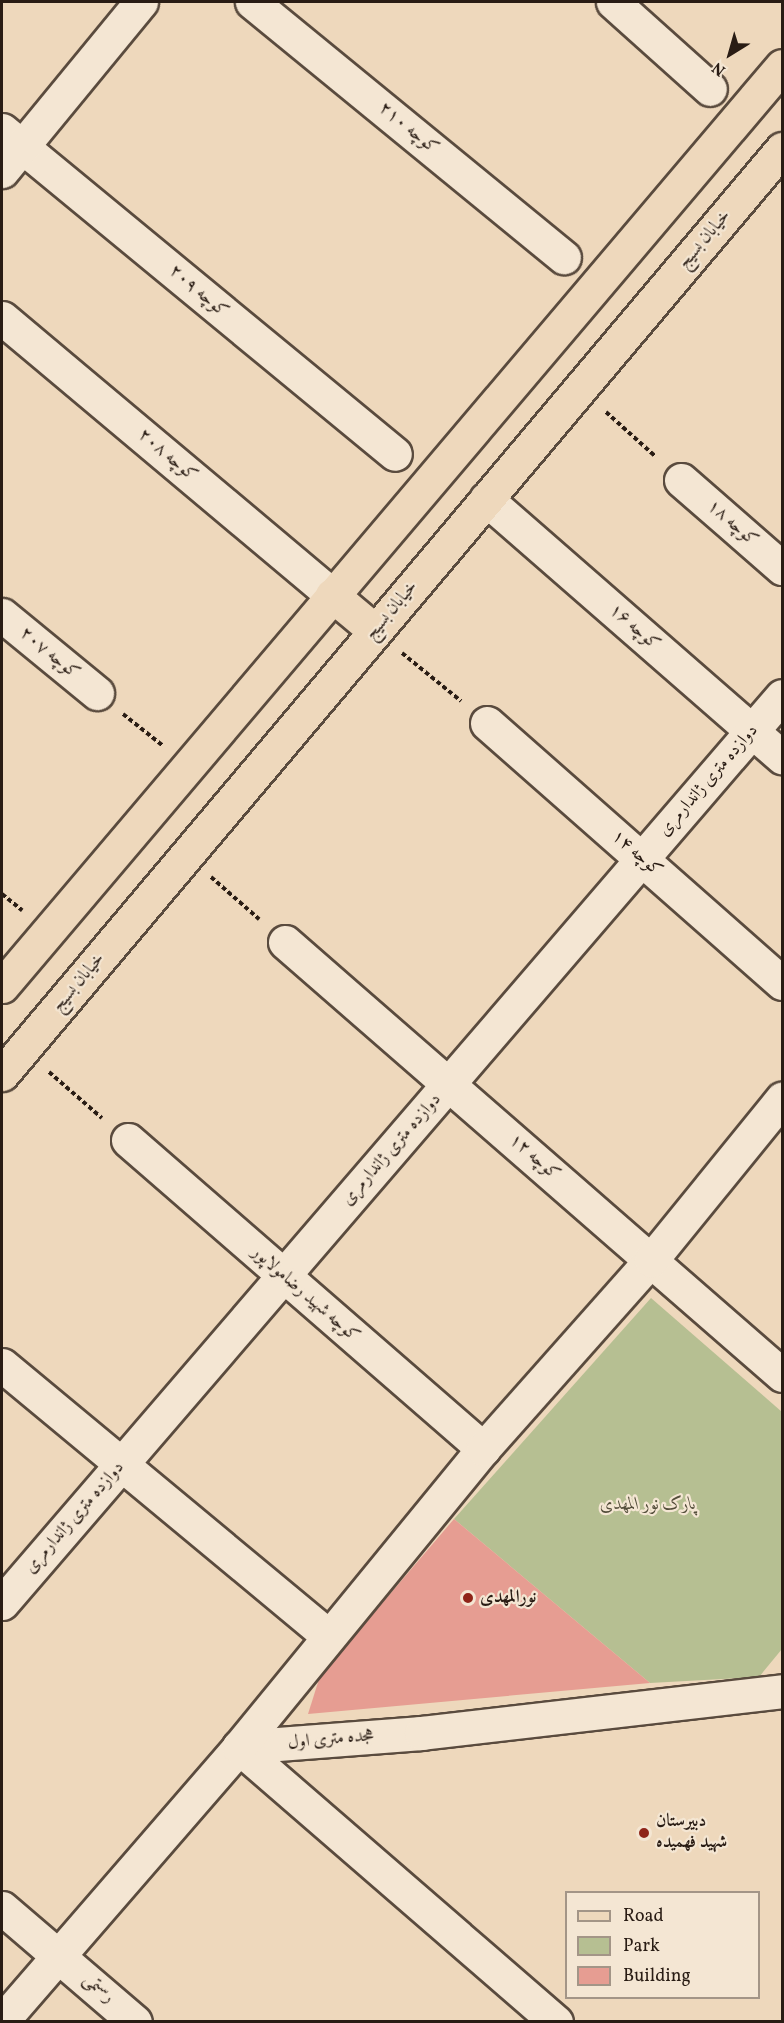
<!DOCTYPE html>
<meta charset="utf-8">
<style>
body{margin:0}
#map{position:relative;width:784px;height:2023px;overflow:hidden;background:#eed8bc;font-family:Vollkorn,Amiri,serif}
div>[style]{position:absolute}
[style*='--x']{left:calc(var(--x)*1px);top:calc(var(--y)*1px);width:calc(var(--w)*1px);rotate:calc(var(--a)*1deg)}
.green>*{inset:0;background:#b6bf92}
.building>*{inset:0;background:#e69d92}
.path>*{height:4px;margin-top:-2px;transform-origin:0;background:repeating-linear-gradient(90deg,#291c14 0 4.5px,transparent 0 7.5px)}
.roads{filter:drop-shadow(2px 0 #5a4b3e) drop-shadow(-2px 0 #5a4b3e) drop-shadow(0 2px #5a4b3e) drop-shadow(0 -2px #5a4b3e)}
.minor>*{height:33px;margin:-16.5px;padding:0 16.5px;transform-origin:16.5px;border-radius:16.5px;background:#f4e6d3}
.major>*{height:33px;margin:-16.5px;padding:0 16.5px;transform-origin:16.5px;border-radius:16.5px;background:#eed8bc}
.dots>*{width:16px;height:16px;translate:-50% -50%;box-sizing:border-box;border:3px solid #f4e6d3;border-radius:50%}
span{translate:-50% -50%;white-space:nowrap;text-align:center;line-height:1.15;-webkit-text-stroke:4.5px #f4e6d3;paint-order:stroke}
.street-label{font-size:18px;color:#291c14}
.park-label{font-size:18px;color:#534d3a;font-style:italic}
.poi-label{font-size:18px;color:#291c14;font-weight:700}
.left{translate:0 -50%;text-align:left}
.frame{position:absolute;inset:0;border:3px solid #291c14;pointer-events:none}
.legend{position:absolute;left:565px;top:1891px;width:195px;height:108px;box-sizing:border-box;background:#f4e6d3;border:2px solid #a39587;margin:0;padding:8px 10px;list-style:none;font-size:18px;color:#291c14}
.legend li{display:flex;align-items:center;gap:12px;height:30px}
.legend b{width:30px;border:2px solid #a39587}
.north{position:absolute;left:700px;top:24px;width:60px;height:60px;-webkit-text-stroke:4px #f4e6d3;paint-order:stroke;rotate:217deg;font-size:16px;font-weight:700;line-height:24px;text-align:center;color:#291c14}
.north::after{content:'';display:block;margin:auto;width:21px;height:27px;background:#291c14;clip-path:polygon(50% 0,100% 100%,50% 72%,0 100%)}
</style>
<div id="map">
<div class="green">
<i style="clip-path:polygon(651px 1298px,782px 1412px,782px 1649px,759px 1677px,650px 1683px,454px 1519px)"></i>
</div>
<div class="building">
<i style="clip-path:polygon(454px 1519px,650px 1683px,308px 1714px,320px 1676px)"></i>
</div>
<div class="path">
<i style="--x:606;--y:412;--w:67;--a:42"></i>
<i style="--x:402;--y:653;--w:76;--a:39.1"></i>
<i style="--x:123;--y:714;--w:50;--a:38.5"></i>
<i style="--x:211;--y:877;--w:64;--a:41.2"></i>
<i style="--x:2;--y:894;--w:26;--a:39"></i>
<i style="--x:49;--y:1072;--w:70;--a:41"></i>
</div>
<div class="roads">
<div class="minor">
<i style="--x:252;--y:2;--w:403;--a:39.3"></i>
<i style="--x:613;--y:2;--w:130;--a:41.9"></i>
<i style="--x:2;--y:130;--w:509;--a:39.5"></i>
<i style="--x:2;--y:171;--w:219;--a:-50.6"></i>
<i style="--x:2;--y:318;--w:431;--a:40"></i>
<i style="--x:681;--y:480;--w:134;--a:41.1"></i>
<i style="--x:486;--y:499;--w:393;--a:41.1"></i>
<i style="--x:2;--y:615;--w:123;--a:39.4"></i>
<i style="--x:487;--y:723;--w:393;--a:41.4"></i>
<i style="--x:285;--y:942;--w:659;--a:41.06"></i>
<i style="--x:128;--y:1140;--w:471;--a:41"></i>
<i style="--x:2;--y:1365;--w:423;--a:39.7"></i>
<i style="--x:2;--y:1603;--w:1196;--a:-49.31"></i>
<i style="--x:2;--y:1908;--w:175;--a:40.6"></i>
<i style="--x:2;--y:2021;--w:362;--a:-49.1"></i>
<i style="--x:239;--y:1747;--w:183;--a:-4.4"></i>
<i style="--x:421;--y:1733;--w:363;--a:-6.6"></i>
<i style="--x:556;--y:2022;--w:420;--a:-139.1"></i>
<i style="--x:239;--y:1747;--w:385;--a:-50.7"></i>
<i style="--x:483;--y:1449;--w:253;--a:-48.4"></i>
<i style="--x:651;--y:1260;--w:208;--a:-50.9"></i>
</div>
<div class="major">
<i style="--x:332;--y:595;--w:56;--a:39.9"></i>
<i style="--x:2;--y:986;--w:1206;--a:-49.71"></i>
<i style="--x:2;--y:1074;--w:1210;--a:-49.86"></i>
</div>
</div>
<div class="dots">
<i style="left:468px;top:1598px;background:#8f2418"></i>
<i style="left:644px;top:1833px;background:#8f2418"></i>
</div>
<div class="street-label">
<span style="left:408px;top:129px;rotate:39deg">۲۱۰ کوچه</span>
<span style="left:705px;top:240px;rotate:-50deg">خیابان بسیج</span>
<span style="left:198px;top:292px;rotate:40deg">۲۰۹ کوچه</span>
<span style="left:167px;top:456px;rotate:40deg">۲۰۸ کوچه</span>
<span style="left:732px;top:524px;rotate:41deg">۱۸ کوچه</span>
<span style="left:392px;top:611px;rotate:-50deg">خیابان بسیج</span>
<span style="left:634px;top:628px;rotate:41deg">۱۶ کوچه</span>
<span style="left:49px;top:654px;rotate:39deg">۲۰۷ کوچه</span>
<span style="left:709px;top:781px;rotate:-49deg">دوازده متری ژاندارمری</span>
<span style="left:635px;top:853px;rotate:41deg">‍‍ ۱۴ کوچه</span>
<span style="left:79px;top:983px;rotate:-50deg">خیابان بسیج</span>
<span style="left:392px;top:1150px;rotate:-49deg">دوازده متری ژاندارمری</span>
<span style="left:534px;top:1158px;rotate:41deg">۱۲ کوچه</span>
<span style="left:305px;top:1295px;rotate:41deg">کوچه شهید رضامولاپور</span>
<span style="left:75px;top:1518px;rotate:-49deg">دوازده متری ژاندارمری</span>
<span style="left:331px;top:1740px;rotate:-5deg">هجده متری اول</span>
<span style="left:98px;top:1989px;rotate:41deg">رستمی</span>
</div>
<div class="park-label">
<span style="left:648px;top:1505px">پارک نور المهدی</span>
</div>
<div class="poi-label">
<span class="left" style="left:480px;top:1598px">نورالمهدی</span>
<span class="left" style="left:656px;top:1833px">دبیرستان<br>شهید فهمیده</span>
</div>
<div class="frame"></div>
<ul class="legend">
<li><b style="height:8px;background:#eed8bc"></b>Road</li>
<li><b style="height:16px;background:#b6bf92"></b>Park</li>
<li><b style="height:16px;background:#e69d92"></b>Building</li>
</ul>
<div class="north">N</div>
</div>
